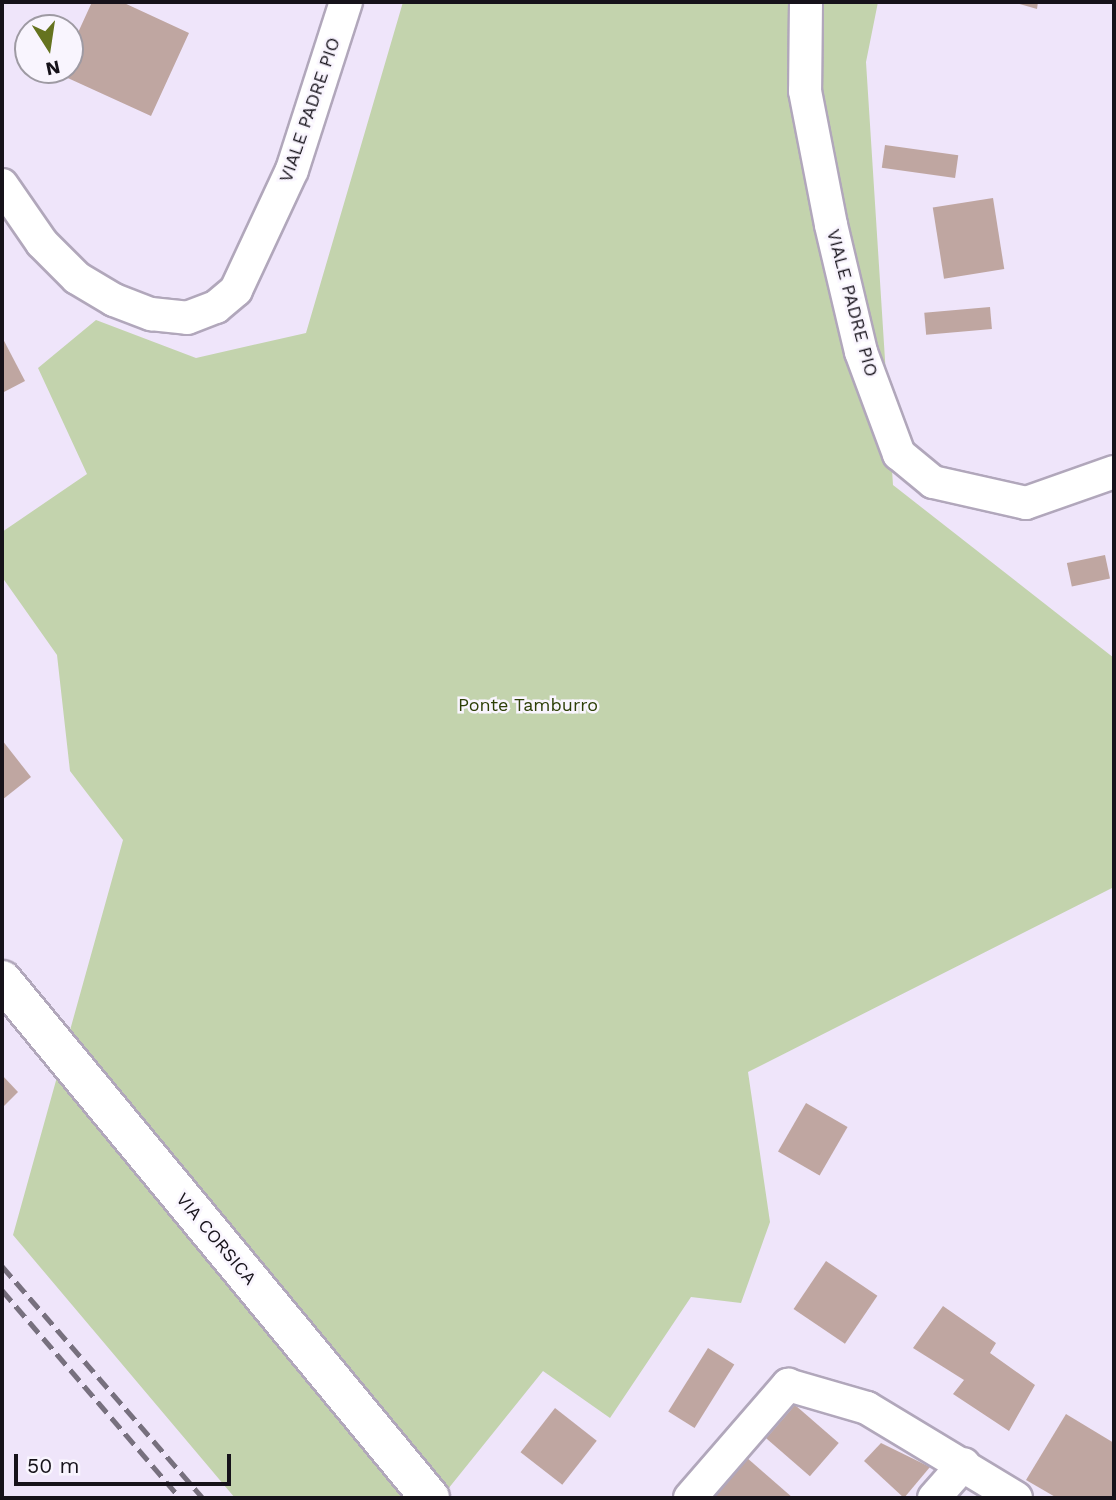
<!DOCTYPE html>
<style>
body{margin:0}
#map{position:relative;width:1116px;height:1500px;overflow:hidden;background:#efe5fa;font-family:"Work Sans",sans-serif}
div>[style]{position:absolute}
[style*='--x']{left:calc(var(--x)*1px);top:calc(var(--y)*1px);width:calc(var(--w)*1px);rotate:calc(var(--a)*1deg)}
.green>*{inset:0;background:#c3d3ad}
.building>*{inset:0;background:#bfa6a1;transform-origin:0 0}
.roads{filter:drop-shadow(2px 0 #b1a7bb) drop-shadow(-2px 0 #b1a7bb) drop-shadow(0 2px #b1a7bb) drop-shadow(0 -2px #b1a7bb)}
.minor>*{height:32px;margin:-16px;padding:0 16px;transform-origin:16px;border-radius:16px;background:#fff}
.major>*{height:38px;margin:-19px;padding:0 19px;transform-origin:19px;border-radius:19px;background:#fff}
.rail>*{height:5px;margin-top:-2.5px;transform-origin:0;background:repeating-linear-gradient(90deg,#77707e 0 14px,transparent 0 21px)}
span{translate:-50% -50%;white-space:nowrap;text-align:center;line-height:1.15;-webkit-text-stroke:5px #f9f5fe;paint-order:stroke}
.street-label{font-size:18px;color:#16121a}
.park-label{font-size:18px;color:#2d3f06}
.frame{position:absolute;inset:0;border:4px solid #16121a;pointer-events:none}
.north{position:absolute;left:14px;top:14px;width:70px;height:70px;box-sizing:border-box;background:#f9f5fe;border:2px solid #9e9aa3;border-radius:50%;rotate:168deg;font-size:19px;font-weight:700;line-height:28px;text-align:center;color:#16121a}
.north::after{content:'';display:block;margin:auto;width:24px;height:32px;background:#65731f;clip-path:polygon(50% 0,100% 100%,50% 72%,0 100%)}
.scale{position:absolute;left:14px;top:1454px;width:217px;height:32px;box-sizing:border-box;border:4px solid #16121a;border-top:0;padding-left:9px;font-size:21px;line-height:24px;white-space:nowrap;color:#16121a;-webkit-text-stroke:5px #f9f5fe;paint-order:stroke}
</style>
<div id="map">
<div class="green">
<i style="clip-path:polygon(403px 2px,878px 2px,866px 62px,893px 485px,1114px 658px,1114px 887px,748px 1072px,770px 1222px,741px 1303px,691px 1297px,610px 1418px,543px 1371px,448px 1489px,449px 1498px,235px 1498px,13px 1235px,123px 840px,70px 771px,57px 655px,2px 577px,2px 532px,87px 474px,38px 368px,96px 320px,196px 358px,306px 333px)"></i>
</div>
<div class="building">
<i style="clip-path:polygon(92px 2px,122px 2px,189px 33px,151px 116px,59px 74px,70px 70px,70px 50px)"></i>
<i style="clip-path:polygon(1013px 2px,1038px 2px,1037px 9px)"></i>
<i style="left:885px;top:145px;width:74px;height:23px;rotate:8deg"></i>
<i style="left:993px;top:198px;width:72px;height:61px;rotate:81deg"></i>
<i style="left:990px;top:307px;width:22px;height:66px;rotate:85deg"></i>
<i style="clip-path:polygon(2px 337px,25px 381px,2px 393px)"></i>
<i style="left:1105px;top:555px;width:24px;height:39px;rotate:78deg"></i>
<i style="clip-path:polygon(2px 740px,31px 777px,2px 800px)"></i>
<i style="clip-path:polygon(2px 1075px,18px 1092px,2px 1108px)"></i>
<i style="left:806px;top:1103px;width:48px;height:56px;rotate:30deg"></i>
<i style="left:826px;top:1261px;width:62px;height:58px;rotate:34deg"></i>
<i style="clip-path:polygon(943px 1306px,996px 1343px,990px 1353px,1035px 1385px,1009px 1431px,953px 1394px,964px 1380px,913px 1348px)"></i>
<i style="left:708px;top:1348px;width:31px;height:75px;rotate:32deg"></i>
<i style="left:795px;top:1405px;width:58px;height:44px;rotate:41deg"></i>
<i style="left:555px;top:1408px;width:53px;height:56px;rotate:38deg"></i>
<i style="clip-path:polygon(1066px 1414px,1114px 1443px,1114px 1498px,1057px 1498px,1026px 1480px)"></i>
<i style="clip-path:polygon(881px 1443px,930px 1467px,904px 1498px,864px 1461px)"></i>
<i style="clip-path:polygon(746px 1457px,793px 1498px,709px 1498px)"></i>
</div>
<div class="roads">
<div class="minor">
<i style="--x:806;--y:2;--w:89;--a:90.6"></i>
<i style="--x:805;--y:91;--w:136;--a:79"></i>
<i style="--x:831;--y:225;--w:130;--a:76.7"></i>
<i style="--x:861;--y:352;--w:109;--a:69.6"></i>
<i style="--x:899;--y:454;--w:44;--a:39.5"></i>
<i style="--x:933;--y:482;--w:95;--a:12.7"></i>
<i style="--x:1026;--y:503;--w:93;--a:-19.4"></i>
<i style="--x:2;--y:185;--w:70;--a:55.4"></i>
<i style="--x:42;--y:243;--w:49;--a:45"></i>
<i style="--x:77;--y:278;--w:43;--a:30.7"></i>
<i style="--x:114;--y:300;--w:40;--a:21"></i>
<i style="--x:151;--y:314;--w:36;--a:6"></i>
<i style="--x:187;--y:318;--w:31;--a:-21"></i>
<i style="--x:216;--y:307;--w:26;--a:-40"></i>
<i style="--x:236;--y:290;--w:132;--a:-65"></i>
<i style="--x:292;--y:170;--w:176;--a:-72.2"></i>
<i style="--x:690;--y:1498;--w:150;--a:-49.1"></i>
<i style="--x:788;--y:1385;--w:82;--a:16.2"></i>
<i style="--x:867;--y:1408;--w:174;--a:31.1"></i>
<i style="--x:934;--y:1498;--w:45;--a:-48.6"></i>
</div>
<div class="major">
<i style="--x:2;--y:980;--w:672;--a:50.43"></i>
</div>
</div>
<div class="rail">
<i style="--x:2;--y:1266;--w:307;--a:49.1"></i>
<i style="--x:2;--y:1290;--w:274;--a:49.4"></i>
</div>
<div class="street-label">
<span style="left:310px;top:110px;rotate:-71deg">VIALE PADRE PIO</span>
<span style="left:852px;top:303px;rotate:75deg">VIALE PADRE PIO</span>
<span style="left:216px;top:1239px;rotate:50deg">VIA CORSICA</span>
</div>
<div class="park-label">
<span style="left:528px;top:705px">Ponte Tamburro</span>
</div>
<div class="frame"></div>
<div class="north">N</div>
<div class="scale">50 m</div>
</div>
